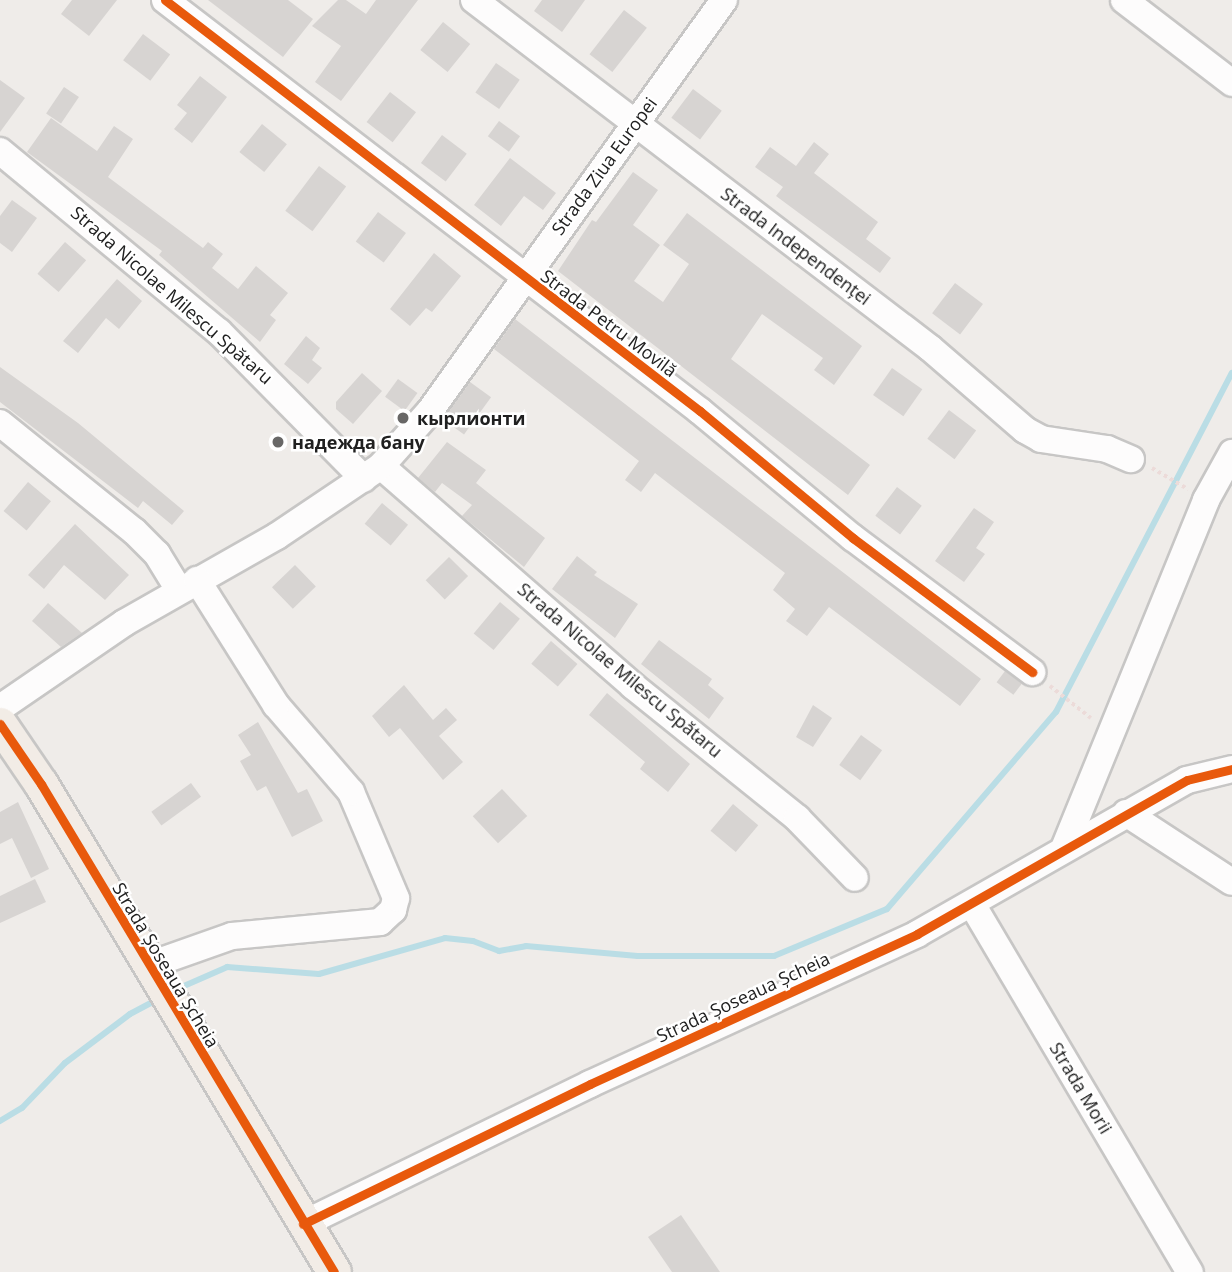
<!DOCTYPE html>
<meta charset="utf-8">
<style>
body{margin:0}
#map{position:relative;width:1232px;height:1272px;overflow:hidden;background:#efece9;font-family:"Open Sans",sans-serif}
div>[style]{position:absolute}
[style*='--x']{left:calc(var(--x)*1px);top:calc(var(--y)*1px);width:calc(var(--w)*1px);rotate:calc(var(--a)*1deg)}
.stream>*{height:6px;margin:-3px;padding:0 3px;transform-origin:3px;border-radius:3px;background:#badde5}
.building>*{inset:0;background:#d7d4d2;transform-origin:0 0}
.path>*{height:3.5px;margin-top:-1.75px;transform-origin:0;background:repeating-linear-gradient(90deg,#ecdbd9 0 3.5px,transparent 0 7px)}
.roads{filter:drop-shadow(2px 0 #c7c6c5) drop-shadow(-2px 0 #c7c6c5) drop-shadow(0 2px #c7c6c5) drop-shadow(0 -2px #c7c6c5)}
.minor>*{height:26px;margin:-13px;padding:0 13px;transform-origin:13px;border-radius:13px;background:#fdfcfc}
.major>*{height:33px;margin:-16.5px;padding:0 16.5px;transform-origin:16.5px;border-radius:16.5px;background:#f2ece6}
.cycleway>*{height:9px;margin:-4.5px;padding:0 4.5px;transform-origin:4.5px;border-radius:4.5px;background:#e8590c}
.dots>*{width:19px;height:19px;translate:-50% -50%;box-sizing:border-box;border:4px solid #fff;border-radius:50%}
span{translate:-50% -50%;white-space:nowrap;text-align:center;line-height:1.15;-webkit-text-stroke:5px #fff;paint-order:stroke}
.street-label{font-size:18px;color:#202020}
.poi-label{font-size:18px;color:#202020;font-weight:700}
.left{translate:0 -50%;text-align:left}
</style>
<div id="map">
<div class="stream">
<i style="--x:177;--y:989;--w:55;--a:-23.7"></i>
<i style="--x:227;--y:967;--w:92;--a:4.4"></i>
<i style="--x:319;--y:974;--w:131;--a:-15.9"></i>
<i style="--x:445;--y:938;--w:28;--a:6"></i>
<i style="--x:473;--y:941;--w:28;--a:21"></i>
<i style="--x:499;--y:951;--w:27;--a:-10"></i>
<i style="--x:526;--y:946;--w:112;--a:5.1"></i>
<i style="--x:638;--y:956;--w:136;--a:0"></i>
<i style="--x:774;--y:956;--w:122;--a:-22.6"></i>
<i style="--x:887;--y:909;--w:260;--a:-49.4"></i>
<i style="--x:1056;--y:712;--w:382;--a:-62.6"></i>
<i style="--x:0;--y:1121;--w:26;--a:-31"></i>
<i style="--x:22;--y:1108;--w:62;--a:-46.3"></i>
<i style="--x:65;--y:1063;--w:81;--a:-37"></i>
<i style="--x:130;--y:1014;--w:32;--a:-28"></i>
</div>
<div class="building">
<i style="clip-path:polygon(72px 0,117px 0,89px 36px,61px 14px)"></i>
<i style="clip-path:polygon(208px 0,288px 0,313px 19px,283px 57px)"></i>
<i style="clip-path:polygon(338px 0,346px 0,366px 14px,376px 0,418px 0,341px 101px,315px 82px,341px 46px,312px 26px)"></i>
<i style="clip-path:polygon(542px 0,585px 0,562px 32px,534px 11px)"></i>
<i style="left:624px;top:10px;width:29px;height:56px;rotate:38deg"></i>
<i style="left:443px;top:22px;width:35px;height:36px;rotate:39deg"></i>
<i style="left:143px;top:34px;width:34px;height:33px;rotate:37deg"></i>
<i style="left:496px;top:63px;width:29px;height:36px;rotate:35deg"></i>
<i style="clip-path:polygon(200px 76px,227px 97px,192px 143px,174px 129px,187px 113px,177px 105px)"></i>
<i style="clip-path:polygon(0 80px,25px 98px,0 132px)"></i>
<i style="left:64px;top:87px;width:18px;height:32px;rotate:34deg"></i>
<i style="left:693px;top:89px;width:36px;height:36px;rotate:37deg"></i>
<i style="left:390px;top:92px;width:33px;height:38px;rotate:38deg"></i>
<i style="clip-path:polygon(51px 118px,97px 151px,114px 126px,133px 139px,108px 177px,203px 248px,208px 242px,223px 254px,212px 268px,238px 289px,256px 266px,288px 293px,270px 315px,276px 320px,260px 342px,159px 255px,162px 251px,27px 152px)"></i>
<i style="left:499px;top:121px;width:26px;height:19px;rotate:36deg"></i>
<i style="left:262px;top:124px;width:32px;height:36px;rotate:39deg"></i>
<i style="left:442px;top:135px;width:31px;height:35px;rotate:37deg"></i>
<i style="clip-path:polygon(814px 142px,829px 154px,814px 173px,878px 222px,866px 239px,891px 258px,880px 273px,776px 196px,783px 187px,755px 167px,770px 147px,796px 166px)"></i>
<i style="clip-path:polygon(510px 158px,556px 193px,543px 210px,524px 196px,501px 226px,474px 205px)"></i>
<i style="left:319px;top:166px;width:34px;height:56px;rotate:37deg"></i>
<i style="clip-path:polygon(633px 172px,658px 190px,633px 225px,660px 245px,634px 281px,663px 302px,689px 264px,663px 245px,687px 213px,862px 346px,834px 385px,814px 370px,823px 358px,762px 314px,731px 359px,870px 465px,848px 495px,558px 271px,592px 220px,596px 222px)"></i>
<i style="clip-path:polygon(12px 200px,37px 218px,12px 252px,0 243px,0 216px)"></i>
<i style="left:378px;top:212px;width:35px;height:37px;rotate:37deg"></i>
<i style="left:65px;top:242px;width:28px;height:42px;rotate:41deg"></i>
<i style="clip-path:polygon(434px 253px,461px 276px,432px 312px,426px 308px,410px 326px,390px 309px)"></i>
<i style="clip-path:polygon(117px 279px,142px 301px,119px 329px,106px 318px,78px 353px,63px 341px)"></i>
<i style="left:955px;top:283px;width:35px;height:38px;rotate:37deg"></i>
<i style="clip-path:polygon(515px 319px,981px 679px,960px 706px,829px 607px,807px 636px,786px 621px,795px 609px,773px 590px,785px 573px,655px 473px,641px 492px,625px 480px,639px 461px,494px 349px)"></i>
<i style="clip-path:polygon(306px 336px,320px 348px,312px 360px,322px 368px,308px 384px,284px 364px)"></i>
<i style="clip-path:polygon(0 367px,78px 423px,184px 511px,172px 525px,143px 501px,138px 508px,0 402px)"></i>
<i style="left:892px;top:368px;width:37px;height:33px;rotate:35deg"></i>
<i style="clip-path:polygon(362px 373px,382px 391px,353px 424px,336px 409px,336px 402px)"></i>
<i style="left:398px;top:379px;width:24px;height:22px;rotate:36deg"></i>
<i style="left:470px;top:382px;width:26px;height:46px;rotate:36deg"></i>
<i style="left:949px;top:410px;width:34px;height:36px;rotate:37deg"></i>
<i style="clip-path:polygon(447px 442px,486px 470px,476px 483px,545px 538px,524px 567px,462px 516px,472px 505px,442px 483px,435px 492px,418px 478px)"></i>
<i style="left:28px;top:482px;width:30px;height:38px;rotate:40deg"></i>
<i style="left:897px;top:487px;width:31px;height:36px;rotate:37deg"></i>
<i style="left:382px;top:503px;width:34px;height:27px;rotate:40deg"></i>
<i style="clip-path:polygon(974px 508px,994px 522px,976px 548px,985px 554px,964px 582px,935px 561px)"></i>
<i style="clip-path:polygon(75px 524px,129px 575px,105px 600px,64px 565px,44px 589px,28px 575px)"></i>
<i style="clip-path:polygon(577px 556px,597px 572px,594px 575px,638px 604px,615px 638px,552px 589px)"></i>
<i style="left:449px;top:557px;width:27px;height:33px;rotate:45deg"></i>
<i style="left:295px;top:565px;width:30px;height:32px;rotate:46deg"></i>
<i style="left:500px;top:602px;width:26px;height:41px;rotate:40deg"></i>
<i style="clip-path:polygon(48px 603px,82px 633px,61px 647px,32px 621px)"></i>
<i style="clip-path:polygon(659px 640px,712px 679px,708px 685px,724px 698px,709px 719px,641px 664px)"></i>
<i style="left:551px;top:641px;width:35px;height:30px;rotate:41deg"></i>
<i style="left:1005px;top:671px;width:21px;height:14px;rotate:37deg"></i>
<i style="clip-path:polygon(404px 685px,433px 720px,446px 708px,457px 720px,439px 736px,463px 762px,443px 780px,400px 728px,389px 737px,372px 716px)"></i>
<i style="clip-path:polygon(607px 693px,690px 764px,668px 792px,640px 769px,645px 762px,589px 715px)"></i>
<i style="clip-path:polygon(813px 705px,832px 718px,813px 747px,796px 737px)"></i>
<i style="clip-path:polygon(258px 722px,298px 793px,307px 789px,323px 821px,292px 837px,266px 786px,257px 791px,240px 761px,251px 755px,238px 735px)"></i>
<i style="left:861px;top:735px;width:26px;height:37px;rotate:36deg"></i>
<i style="left:191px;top:783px;width:17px;height:49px;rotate:54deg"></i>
<i style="left:502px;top:789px;width:37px;height:40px;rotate:47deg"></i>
<i style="clip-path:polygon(18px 802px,49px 869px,31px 878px,12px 838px,0 844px,0 812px)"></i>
<i style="left:733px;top:804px;width:33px;height:35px;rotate:40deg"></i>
<i style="clip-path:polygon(35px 879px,46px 902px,0 923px,0 896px)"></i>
<i style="clip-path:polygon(681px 1215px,720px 1272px,672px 1272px,648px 1237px)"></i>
</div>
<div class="path">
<i style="--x:1152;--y:468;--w:42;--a:30.3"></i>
<i style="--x:1050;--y:686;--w:52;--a:38"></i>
</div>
<div class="roads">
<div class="minor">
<i style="--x:165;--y:0;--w:675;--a:37.53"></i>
<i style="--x:700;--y:411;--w:199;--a:39.7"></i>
<i style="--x:853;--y:538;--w:224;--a:36.8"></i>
<i style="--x:474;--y:0;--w:574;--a:37.35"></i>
<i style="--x:930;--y:348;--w:125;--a:40.8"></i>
<i style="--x:1025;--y:430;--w:18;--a:29"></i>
<i style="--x:1041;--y:439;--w:67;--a:8.6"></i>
<i style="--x:1107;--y:449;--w:26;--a:23"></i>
<i style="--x:1124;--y:0;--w:136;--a:37.5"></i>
<i style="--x:0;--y:151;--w:284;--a:39.6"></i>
<i style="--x:219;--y:332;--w:206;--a:45.4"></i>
<i style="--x:0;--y:423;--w:172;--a:38.9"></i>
<i style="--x:134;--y:531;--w:33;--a:45"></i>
<i style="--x:157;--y:554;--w:42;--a:58.6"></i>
<i style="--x:381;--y:466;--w:335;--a:41.1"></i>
<i style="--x:633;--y:686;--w:211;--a:38.8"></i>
<i style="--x:797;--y:818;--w:83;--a:46"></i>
<i style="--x:0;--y:708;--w:150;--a:-34.4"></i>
<i style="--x:124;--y:623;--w:176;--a:-29.6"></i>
<i style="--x:277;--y:536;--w:125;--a:-33.9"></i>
<i style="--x:381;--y:466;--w:74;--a:-48.3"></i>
<i style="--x:430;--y:411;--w:505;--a:-54.42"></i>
<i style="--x:1126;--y:813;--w:126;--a:33.1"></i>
<i style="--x:1065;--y:846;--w:374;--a:-67.8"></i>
<i style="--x:1206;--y:500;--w:54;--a:-61"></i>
<i style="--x:972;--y:904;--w:428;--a:59.4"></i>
<i style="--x:147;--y:966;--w:90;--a:-19.4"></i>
<i style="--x:232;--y:936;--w:149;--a:-5.4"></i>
<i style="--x:380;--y:922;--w:18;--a:-43"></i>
<i style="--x:393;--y:910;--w:12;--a:-76"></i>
<i style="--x:396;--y:898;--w:115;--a:-113"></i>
<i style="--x:351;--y:792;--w:115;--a:-130.8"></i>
<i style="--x:276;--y:705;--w:148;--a:-122.3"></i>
<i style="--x:303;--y:1224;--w:319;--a:-26"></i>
<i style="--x:590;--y:1084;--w:360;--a:-24.6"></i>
<i style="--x:917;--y:934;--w:311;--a:-29.7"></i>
<i style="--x:1187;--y:780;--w:46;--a:-13.7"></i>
</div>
<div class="major">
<i style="--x:0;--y:724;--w:73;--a:55.7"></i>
<i style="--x:41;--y:784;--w:569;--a:59.02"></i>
</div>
</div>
<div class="cycleway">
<i style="--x:165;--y:0;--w:675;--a:37.53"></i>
<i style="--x:700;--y:411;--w:199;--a:39.7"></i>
<i style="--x:853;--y:538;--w:224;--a:36.8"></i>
<i style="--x:0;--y:724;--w:73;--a:55.7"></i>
<i style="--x:41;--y:784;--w:569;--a:59.02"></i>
<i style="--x:303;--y:1224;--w:319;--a:-26"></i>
<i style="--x:590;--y:1084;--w:360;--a:-24.6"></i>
<i style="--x:917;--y:934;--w:311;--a:-29.7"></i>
<i style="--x:1187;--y:780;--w:46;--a:-13.7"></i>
</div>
<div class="dots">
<i style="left:403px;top:418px;background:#686766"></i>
<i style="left:278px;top:442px;background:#686766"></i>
</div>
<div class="street-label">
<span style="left:604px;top:166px;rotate:-54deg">Strada Ziua Europei</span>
<span style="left:796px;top:246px;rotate:37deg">Strada Independenței</span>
<span style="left:172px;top:295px;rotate:41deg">Strada Nicolae Milescu Spătaru</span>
<span style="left:609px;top:323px;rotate:37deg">Strada Petru Movilă</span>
<span style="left:620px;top:670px;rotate:40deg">Strada Nicolae Milescu Spătaru</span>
<span style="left:166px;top:965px;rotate:59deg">Strada Șoseaua Șcheia</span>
<span style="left:743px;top:997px;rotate:-25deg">Strada Șoseaua Șcheia</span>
<span style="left:1081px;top:1088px;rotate:59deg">Strada Morii</span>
</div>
<div class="poi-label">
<span class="left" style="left:417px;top:418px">кырлионти</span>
<span class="left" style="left:292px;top:442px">надежда бану</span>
</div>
</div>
